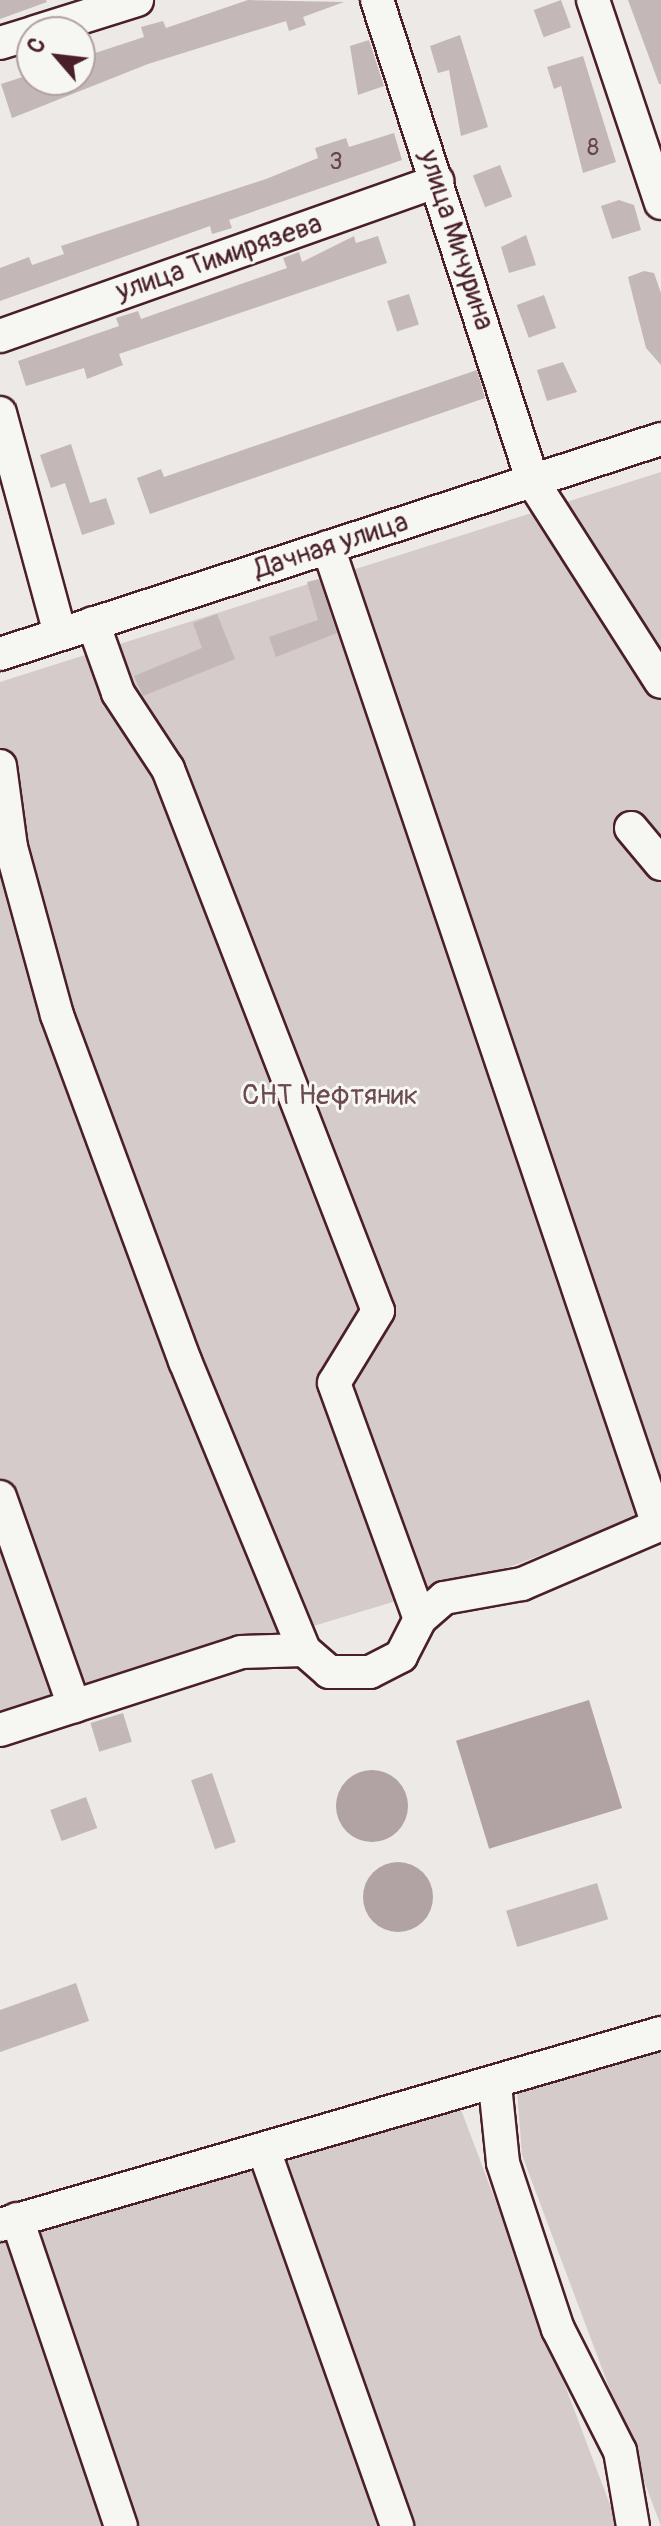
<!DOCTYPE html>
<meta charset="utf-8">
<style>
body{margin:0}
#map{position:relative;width:661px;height:2526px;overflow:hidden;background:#ece9e6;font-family:Pangolin,sans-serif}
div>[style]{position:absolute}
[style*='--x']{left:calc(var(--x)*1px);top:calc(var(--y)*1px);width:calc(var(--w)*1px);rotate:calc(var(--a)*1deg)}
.green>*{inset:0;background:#d4cbca}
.water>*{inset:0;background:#b1a2a3;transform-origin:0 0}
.round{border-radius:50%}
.building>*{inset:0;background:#c4b7b7;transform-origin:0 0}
.roads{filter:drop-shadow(2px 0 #4a1f2b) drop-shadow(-2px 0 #4a1f2b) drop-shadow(0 2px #4a1f2b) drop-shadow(0 -2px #4a1f2b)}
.minor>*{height:32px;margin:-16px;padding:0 16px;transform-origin:16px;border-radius:16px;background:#f6f6f2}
span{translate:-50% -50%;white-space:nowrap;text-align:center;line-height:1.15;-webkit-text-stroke:6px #f6f6f2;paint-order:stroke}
.number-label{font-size:24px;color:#68454e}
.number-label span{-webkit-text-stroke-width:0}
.street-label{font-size:28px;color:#4a1f2b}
.park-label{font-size:28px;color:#6c4a53}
.north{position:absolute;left:16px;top:16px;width:80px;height:80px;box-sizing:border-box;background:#f6f6f2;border:2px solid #b1a0a2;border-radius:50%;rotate:298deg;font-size:22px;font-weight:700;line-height:32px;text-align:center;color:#4a1f2b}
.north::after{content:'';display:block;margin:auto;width:28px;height:36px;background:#4a1f2b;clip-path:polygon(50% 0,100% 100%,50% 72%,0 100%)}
</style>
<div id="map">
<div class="green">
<i style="clip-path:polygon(661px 472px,661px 1507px,518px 1564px,0 1721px,0 682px)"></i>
<i style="clip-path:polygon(661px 2045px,661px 2526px,522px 2155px,517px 2090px)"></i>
<i style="clip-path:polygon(460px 2107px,618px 2526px,0 2526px,0 2242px)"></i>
</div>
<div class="water">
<i style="left:589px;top:1700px;width:113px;height:139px;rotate:73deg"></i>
<i class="round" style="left:336px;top:1770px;width:72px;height:72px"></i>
<i class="round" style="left:363px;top:1862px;width:70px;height:70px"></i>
</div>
<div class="building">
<i style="clip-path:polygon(0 0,46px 0,47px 2px,0 19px)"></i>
<i style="clip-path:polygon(248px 0,344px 2px,303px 17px,306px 25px,289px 31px,286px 21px,148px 64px,12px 118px,1px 84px,32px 74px,32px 80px,80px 80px,80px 58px,144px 37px,141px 27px,163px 21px,166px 28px)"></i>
<i style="left:561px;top:0;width:29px;height:29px;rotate:70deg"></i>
<i style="clip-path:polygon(628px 0,661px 0,661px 84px,659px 84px)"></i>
<i style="clip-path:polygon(460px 35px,488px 127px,461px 136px,449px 70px,438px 73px,430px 46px)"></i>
<i style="clip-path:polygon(369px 40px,384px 86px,358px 95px,350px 46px)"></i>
<i style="clip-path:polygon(583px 56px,616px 162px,583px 173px,561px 86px,554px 89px,547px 67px)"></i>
<i style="clip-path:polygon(394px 133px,402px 160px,229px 220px,232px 228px,212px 234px,210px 226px,0 301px,0 268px,29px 257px,32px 265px,64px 254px,61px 246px,266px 179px,318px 158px,315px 148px,346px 138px,349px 147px)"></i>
<i style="left:500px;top:165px;width:34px;height:29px;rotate:69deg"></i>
<i style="clip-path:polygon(619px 200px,634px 205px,641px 230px,612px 239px,601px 206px)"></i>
<i style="clip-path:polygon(526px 235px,536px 265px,509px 273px,501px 247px)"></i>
<i style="clip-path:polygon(354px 236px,356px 243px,378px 236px,387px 263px,119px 354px,123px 365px,87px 379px,84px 368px,26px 386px,18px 361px,119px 326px,116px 318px,138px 311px,141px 319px,287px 268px,283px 258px,299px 252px,302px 262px)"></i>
<i style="clip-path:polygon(644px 271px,654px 273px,661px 293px,661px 365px,646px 348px,628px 277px)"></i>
<i style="left:409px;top:294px;width:32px;height:23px;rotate:72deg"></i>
<i style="left:544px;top:295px;width:35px;height:29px;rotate:70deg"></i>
<i style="clip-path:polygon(563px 362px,577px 392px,547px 401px,537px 370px)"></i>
<i style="clip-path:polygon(477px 370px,485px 398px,150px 514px,137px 478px,161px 469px,164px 477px)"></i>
<i style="clip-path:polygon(71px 444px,90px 503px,106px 498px,115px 524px,82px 535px,65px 483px,51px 488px,40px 455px)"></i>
<i style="clip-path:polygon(319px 579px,337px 633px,276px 657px,269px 637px,318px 620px,307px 582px)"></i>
<i style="clip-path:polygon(217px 614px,235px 659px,143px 696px,134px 676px,202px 648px,193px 623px)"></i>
<i style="left:123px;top:1713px;width:30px;height:34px;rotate:73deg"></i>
<i style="left:212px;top:1773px;width:73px;height:22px;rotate:71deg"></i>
<i style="left:86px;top:1797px;width:33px;height:38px;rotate:70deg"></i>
<i style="left:597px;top:1883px;width:38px;height:95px;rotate:73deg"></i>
<i style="clip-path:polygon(76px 1983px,89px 2021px,0 2052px,0 2010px)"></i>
</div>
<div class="roads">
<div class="minor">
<i style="--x:377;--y:0;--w:507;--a:72.07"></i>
<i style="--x:533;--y:482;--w:237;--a:57.4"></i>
<i style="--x:593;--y:0;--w:214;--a:71.5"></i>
<i style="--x:35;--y:32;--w:107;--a:-17.4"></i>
<i style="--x:0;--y:43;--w:34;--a:-17"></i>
<i style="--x:0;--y:336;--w:464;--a:-19.5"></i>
<i style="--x:0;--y:413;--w:229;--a:74.8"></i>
<i style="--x:328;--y:547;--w:1032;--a:71.35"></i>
<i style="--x:93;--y:623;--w:74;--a:70.3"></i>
<i style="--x:118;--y:693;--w:91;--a:56.7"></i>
<i style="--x:168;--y:769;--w:581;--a:68.82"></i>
<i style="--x:378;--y:1311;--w:84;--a:121.4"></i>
<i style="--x:334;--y:1383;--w:251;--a:70"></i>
<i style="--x:0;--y:654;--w:695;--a:-18.02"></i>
<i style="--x:0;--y:766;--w:82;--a:82.3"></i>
<i style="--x:11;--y:847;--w:174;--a:74.7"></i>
<i style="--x:57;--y:1015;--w:369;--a:69.7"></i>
<i style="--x:185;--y:1361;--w:313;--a:67.6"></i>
<i style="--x:631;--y:828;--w:47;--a:50.2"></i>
<i style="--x:0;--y:1497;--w:222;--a:70.5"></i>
<i style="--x:0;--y:1730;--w:253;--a:-17.9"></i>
<i style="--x:241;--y:1652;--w:63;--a:-1.8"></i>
<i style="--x:304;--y:1650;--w:33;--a:41"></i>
<i style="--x:329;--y:1672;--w:41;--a:0"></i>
<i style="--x:370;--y:1672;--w:35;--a:-27"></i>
<i style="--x:401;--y:1656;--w:42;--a:-62.8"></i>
<i style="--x:420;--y:1619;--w:32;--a:-41"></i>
<i style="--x:444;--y:1598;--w:79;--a:-10.2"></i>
<i style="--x:522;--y:1584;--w:151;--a:-23.3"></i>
<i style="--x:495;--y:2085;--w:78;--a:84.1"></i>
<i style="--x:503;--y:2163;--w:175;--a:71.7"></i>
<i style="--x:558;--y:2329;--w:137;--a:63.1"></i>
<i style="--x:620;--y:2451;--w:76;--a:80.2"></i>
<i style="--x:265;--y:2153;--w:396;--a:70.5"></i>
<i style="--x:17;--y:2219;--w:324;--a:71.3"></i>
<i style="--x:0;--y:2225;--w:688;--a:-16.2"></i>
</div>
</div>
<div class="number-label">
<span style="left:593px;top:148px">8</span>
<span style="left:336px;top:162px">3</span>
</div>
<div class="street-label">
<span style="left:456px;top:240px;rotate:72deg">улица Мичурина</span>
<span style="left:219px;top:258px;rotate:-19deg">улица Тимирязева</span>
<span style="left:331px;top:546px;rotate:-18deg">Дачная улица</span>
</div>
<div class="park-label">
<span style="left:330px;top:1096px">СНТ Нефтяник</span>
</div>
<div class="north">С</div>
</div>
